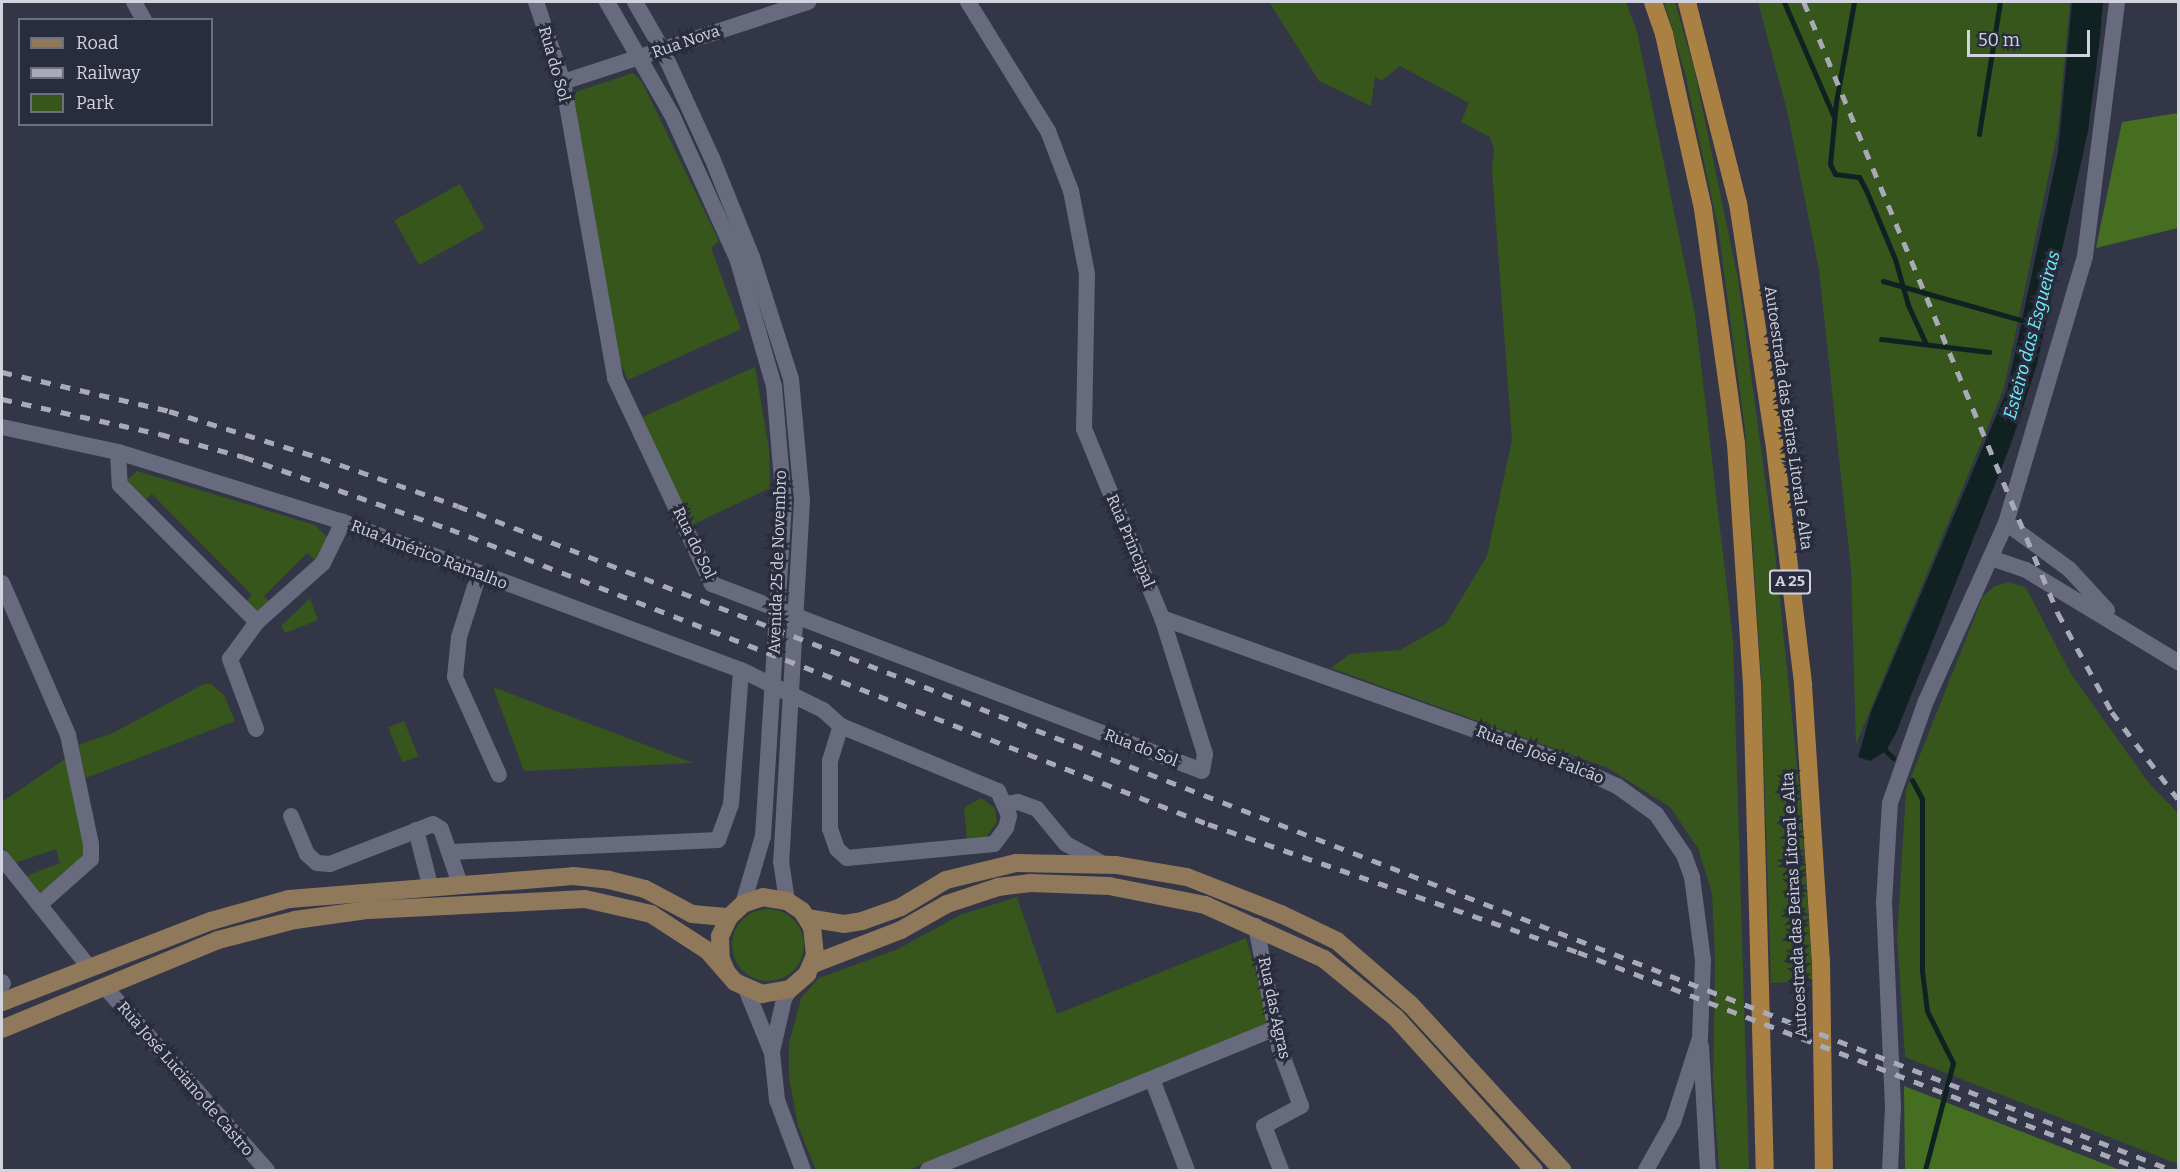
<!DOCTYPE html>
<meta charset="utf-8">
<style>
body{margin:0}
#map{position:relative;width:2180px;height:1172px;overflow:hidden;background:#333647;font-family:Bitter,serif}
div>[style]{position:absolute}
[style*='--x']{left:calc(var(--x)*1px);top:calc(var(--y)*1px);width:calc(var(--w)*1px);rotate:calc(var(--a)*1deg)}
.green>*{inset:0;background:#37561b;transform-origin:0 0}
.round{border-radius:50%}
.forest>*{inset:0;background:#466e21}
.water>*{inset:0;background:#102122}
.stream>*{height:5px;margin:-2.5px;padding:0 2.5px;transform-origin:2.5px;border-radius:2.5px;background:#102122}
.minor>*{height:16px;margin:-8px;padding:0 8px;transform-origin:8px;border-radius:8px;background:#686b7e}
.major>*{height:18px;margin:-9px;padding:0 9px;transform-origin:9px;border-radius:9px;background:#90785b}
.highway>*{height:18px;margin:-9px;padding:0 9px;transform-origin:9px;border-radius:9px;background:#aa8143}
.rail>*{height:4.5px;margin-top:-2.25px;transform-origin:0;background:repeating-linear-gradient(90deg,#a8aab7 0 10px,transparent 0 20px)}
span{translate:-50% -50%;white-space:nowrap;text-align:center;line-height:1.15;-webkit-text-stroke:6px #292c3c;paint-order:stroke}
.shield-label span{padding:2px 4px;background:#292c3c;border:2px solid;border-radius:4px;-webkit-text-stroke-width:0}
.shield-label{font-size:15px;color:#d1d3de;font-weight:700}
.street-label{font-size:16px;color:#d1d3de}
.water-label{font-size:18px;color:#6ff2fc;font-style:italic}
.frame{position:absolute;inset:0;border:3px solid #d1d3de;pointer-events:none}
.legend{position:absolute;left:18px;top:18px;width:195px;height:108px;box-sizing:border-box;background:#292c3c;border:2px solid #6c6f7d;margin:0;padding:8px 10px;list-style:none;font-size:18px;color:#d1d3de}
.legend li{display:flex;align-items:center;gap:12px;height:30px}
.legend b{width:30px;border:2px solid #6c6f7d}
.scale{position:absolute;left:1967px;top:30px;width:123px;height:27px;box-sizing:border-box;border:3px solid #d1d3de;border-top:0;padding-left:8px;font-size:18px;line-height:21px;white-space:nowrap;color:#d1d3de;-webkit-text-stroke:4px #292c3c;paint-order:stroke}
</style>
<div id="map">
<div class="green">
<i style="clip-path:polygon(1269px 2px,1626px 2px,1637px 32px,1695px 314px,1733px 640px,1749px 1170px,1719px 1170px,1713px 1079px,1715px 959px,1712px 893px,1698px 848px,1670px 807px,1608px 768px,1331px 668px,1350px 654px,1400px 650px,1446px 624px,1487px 556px,1512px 440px,1492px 170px,1494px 149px,1490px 137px,1461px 122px,1469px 103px,1400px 66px,1381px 81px,1375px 76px,1371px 106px,1319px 81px)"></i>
<i style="clip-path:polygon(1664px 2px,1675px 2px,1694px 68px,1738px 279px,1775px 552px,1800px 795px,1813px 981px,1771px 983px,1761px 673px,1745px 429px,1718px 227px,1685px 73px)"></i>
<i style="clip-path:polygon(1758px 2px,2070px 2px,2058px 130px,2004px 388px,1856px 744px,1851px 570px,1819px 270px,1788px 115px)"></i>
<i style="clip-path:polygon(633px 73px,642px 82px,719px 241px,711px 248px,741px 329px,628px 380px,613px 345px,569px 94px)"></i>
<i style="left:460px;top:184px;width:51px;height:75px;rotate:61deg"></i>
<i style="clip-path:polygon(755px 367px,769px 449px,770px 488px,688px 527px,640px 418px)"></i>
<i style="clip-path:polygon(137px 471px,315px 525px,328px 538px,316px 561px,307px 553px,264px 596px,273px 605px,260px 613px,245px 603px,252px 595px,152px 494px,143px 502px,127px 480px)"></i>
<i style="clip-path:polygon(2010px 582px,2026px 588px,2071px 674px,2148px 782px,2178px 813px,2178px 1164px,1905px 1057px,1897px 938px,1906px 790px,1983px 596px,1995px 586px)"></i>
<i style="clip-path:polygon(310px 598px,318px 620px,285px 633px,281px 626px)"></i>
<i style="clip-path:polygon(204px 684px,211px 684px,224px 695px,235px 721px,86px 778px,78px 745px,113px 733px)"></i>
<i style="clip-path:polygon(493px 687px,693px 763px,524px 771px)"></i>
<i style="left:404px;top:721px;width:38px;height:17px;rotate:68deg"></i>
<i style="clip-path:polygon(65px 759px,90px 858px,43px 896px,26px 876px,60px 863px,56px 849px,15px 863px,2px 845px,2px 802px)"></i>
<i style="clip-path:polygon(981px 798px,995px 808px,997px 822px,984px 840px,967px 840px,964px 808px)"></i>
<i style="clip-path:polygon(1017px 897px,1057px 1014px,1246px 938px,1271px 1023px,908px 1170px,816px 1170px,798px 1126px,789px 1077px,789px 1044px,801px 998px,819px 978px,898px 949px,960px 915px)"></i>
<i class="round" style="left:732px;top:909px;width:72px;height:72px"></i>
</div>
<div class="forest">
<i style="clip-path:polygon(2178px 113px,2178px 228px,2096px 248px,2122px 122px)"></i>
<i style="clip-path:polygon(1904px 1086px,2120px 1170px,1905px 1170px)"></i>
</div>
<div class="water">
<i style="clip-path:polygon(2072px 2px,2103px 2px,2100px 38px,2088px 131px,2037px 364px,2011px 444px,1896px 733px,1886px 751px,1870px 761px,1858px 757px,1871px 712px,2007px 390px,2058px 152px)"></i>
</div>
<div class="stream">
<i style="--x:1784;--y:2;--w:125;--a:66.5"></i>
<i style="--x:1854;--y:2;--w:102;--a:100.2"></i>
<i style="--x:1836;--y:102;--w:62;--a:95.5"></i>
<i style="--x:1830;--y:164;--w:11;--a:63"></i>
<i style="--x:1835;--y:174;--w:24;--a:7"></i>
<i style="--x:1859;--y:177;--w:15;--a:62"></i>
<i style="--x:1866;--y:190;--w:75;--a:67.2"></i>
<i style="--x:1895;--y:259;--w:48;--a:74.2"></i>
<i style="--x:1908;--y:305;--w:41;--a:65.3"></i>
<i style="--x:1979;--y:134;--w:134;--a:-81"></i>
<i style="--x:1883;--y:281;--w:151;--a:15.8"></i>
<i style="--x:1881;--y:339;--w:109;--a:6.9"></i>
<i style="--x:1886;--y:751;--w:10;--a:45"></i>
<i style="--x:1912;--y:780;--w:21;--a:62"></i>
<i style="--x:1922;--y:799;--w:172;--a:90"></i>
<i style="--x:1922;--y:971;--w:40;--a:82.9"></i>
<i style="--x:1927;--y:1011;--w:58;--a:63.4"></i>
<i style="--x:1953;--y:1063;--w:111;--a:104.7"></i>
</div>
<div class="minor">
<i style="--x:134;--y:2;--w:21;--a:61"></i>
<i style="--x:536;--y:2;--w:84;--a:71.4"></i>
<i style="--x:563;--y:82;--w:301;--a:80"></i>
<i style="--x:615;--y:378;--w:228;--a:64.8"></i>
<i style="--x:712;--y:584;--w:524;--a:20.89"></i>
<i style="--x:1202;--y:771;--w:17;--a:-80"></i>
<i style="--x:1205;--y:754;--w:143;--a:-107.5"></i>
<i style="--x:1162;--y:618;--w:204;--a:-112.4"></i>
<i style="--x:1084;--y:429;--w:155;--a:-88.9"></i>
<i style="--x:1087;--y:274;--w:85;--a:-100.9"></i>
<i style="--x:1071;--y:191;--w:64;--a:-111"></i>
<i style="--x:1048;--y:131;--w:152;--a:-121.8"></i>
<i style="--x:607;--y:2;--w:130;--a:60.1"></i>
<i style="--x:672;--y:115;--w:157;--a:65.6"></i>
<i style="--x:737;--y:258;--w:133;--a:73.9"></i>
<i style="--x:774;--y:386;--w:117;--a:85.1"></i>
<i style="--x:784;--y:503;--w:334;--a:93.6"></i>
<i style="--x:763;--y:836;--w:71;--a:106.4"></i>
<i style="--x:635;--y:2;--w:54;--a:60.1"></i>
<i style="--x:662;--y:49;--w:120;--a:65.4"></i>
<i style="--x:712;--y:158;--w:107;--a:68"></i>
<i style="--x:752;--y:257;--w:128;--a:72.3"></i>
<i style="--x:791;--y:379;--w:122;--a:84.8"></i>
<i style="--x:802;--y:501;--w:361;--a:93.3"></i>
<i style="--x:781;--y:861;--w:40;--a:81.5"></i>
<i style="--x:563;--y:82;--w:258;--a:-18.1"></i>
<i style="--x:2;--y:427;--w:119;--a:12.2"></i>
<i style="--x:118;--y:452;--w:236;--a:17.3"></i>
<i style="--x:343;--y:522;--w:425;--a:20.4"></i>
<i style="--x:741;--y:670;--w:91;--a:26"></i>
<i style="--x:823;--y:710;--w:24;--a:42"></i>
<i style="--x:841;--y:726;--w:170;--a:22.5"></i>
<i style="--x:998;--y:791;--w:27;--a:66"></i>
<i style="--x:1009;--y:816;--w:12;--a:104"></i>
<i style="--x:1006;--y:828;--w:20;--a:127"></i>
<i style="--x:994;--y:844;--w:148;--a:174.6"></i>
<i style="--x:847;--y:858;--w:13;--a:-138"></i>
<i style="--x:837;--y:849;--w:21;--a:-109"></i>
<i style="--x:830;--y:829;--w:68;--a:-90"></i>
<i style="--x:830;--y:761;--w:37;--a:-73"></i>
<i style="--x:118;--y:452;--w:33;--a:87"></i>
<i style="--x:120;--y:485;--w:194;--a:45"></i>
<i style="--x:257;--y:622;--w:89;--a:-41.8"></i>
<i style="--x:323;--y:563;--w:46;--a:-64"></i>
<i style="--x:2006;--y:523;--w:78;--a:36.1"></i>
<i style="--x:2069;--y:569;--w:56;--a:47.2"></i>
<i style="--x:1991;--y:558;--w:37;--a:19"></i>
<i style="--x:2026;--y:570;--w:178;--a:31.2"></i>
<i style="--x:479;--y:574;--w:66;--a:107.6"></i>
<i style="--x:459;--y:637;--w:40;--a:95.7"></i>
<i style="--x:455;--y:677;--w:107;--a:65.8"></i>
<i style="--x:2;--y:583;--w:166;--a:66.5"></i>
<i style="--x:68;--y:735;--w:111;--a:78.1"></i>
<i style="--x:91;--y:844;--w:15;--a:90"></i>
<i style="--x:91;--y:859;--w:69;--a:138.5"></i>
<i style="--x:1162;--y:618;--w:427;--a:19.7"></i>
<i style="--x:1564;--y:762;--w:58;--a:24.4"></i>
<i style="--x:1617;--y:786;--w:48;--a:35.7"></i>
<i style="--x:1656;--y:814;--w:50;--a:55.7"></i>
<i style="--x:1684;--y:855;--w:23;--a:70"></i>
<i style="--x:1692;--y:877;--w:84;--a:82.5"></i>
<i style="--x:1703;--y:960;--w:78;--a:92.2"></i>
<i style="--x:1700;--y:1038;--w:88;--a:107.8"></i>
<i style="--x:1673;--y:1122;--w:55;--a:119.4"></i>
<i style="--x:256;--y:729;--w:75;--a:-110.4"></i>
<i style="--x:230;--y:659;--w:46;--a:-53.9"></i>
<i style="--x:1006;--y:804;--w:12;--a:-9"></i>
<i style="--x:1018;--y:802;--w:20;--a:20"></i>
<i style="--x:1037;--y:809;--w:45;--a:50.4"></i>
<i style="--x:1066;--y:844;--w:40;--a:28"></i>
<i style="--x:291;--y:816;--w:41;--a:67.2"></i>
<i style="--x:307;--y:854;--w:13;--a:42"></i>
<i style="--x:317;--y:863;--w:13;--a:4"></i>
<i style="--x:330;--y:864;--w:110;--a:-21.2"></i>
<i style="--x:433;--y:824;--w:9;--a:32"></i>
<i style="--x:441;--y:829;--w:58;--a:70.9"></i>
<i style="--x:416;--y:830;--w:57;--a:75.7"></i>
<i style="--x:451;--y:852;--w:267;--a:-2.6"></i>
<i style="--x:718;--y:840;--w:38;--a:-70"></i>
<i style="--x:731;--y:804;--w:134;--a:-85.7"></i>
<i style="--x:2;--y:858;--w:139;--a:51.4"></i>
<i style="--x:1256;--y:926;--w:123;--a:79.2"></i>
<i style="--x:1279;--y:1047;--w:63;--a:69.6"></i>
<i style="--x:1301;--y:1106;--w:42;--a:151.6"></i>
<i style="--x:1264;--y:1126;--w:47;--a:68.9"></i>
<i style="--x:2;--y:982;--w:2;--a:63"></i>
<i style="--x:104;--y:986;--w:246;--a:48.5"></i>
<i style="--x:746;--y:989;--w:69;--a:67.9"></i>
<i style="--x:772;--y:1053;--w:47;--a:83.9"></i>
<i style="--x:777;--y:1100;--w:75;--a:69.6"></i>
<i style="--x:1701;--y:1046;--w:124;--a:86.8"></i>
<i style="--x:772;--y:1052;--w:54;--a:-77.2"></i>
<i style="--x:784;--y:999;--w:12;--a:-59"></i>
<i style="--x:1152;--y:1079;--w:97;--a:69"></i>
<i style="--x:928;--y:1170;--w:376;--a:-22.2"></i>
<i style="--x:1890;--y:1170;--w:63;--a:-87.3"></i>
<i style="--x:1893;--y:1107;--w:204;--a:-92.5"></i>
<i style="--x:1884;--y:903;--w:100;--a:-86.6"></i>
<i style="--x:1890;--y:803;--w:108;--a:-70.6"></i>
<i style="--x:1926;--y:701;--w:195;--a:-65.8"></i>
<i style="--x:2006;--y:523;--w:278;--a:-73.5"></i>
<i style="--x:2085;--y:256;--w:256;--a:-82.8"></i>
</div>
<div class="major">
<i style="--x:807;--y:918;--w:37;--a:9"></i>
<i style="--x:844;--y:924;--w:18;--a:-9"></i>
<i style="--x:862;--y:921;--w:41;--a:-19.7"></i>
<i style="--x:901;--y:907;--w:52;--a:-31"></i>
<i style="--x:946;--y:880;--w:72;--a:-13.7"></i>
<i style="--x:1016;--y:863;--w:100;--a:1.1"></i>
<i style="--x:1116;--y:865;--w:72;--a:9.6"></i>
<i style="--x:1187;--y:877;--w:101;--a:21.5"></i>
<i style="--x:1281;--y:914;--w:62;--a:25.7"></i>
<i style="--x:1337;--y:941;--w:98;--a:40.9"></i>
<i style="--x:1411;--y:1005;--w:224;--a:47.5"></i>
<i style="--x:813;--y:964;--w:94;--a:-21.1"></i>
<i style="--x:901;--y:930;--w:53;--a:-29.5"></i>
<i style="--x:947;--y:904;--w:54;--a:-18.4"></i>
<i style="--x:998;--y:887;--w:33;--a:-7"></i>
<i style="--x:1031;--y:883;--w:78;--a:2.2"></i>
<i style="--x:1109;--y:886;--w:98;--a:11.2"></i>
<i style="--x:1205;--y:905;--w:131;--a:24.4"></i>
<i style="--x:1324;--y:959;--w:93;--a:39.3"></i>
<i style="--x:1396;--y:1018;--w:205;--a:47.8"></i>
<i style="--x:2;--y:1002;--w:224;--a:-21.2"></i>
<i style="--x:211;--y:921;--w:81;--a:-15.8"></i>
<i style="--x:289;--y:899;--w:285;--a:-4.6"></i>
<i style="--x:573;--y:876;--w:36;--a:6"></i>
<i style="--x:609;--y:880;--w:37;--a:14"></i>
<i style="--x:645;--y:889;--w:53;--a:28"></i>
<i style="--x:692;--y:914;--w:37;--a:5"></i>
<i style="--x:2;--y:1029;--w:234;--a:-22.4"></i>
<i style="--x:218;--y:940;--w:80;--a:-14.6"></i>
<i style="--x:295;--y:920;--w:74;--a:-7.8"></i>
<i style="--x:368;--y:910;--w:217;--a:-2.9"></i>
<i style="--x:585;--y:899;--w:68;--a:12.8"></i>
<i style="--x:651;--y:914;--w:68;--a:33"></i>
<i style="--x:708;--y:951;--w:41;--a:48.9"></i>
<i style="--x:735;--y:982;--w:30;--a:24"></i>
<i style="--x:762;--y:994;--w:28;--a:-10"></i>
<i style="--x:790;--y:989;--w:23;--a:-41"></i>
<i style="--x:807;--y:974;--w:21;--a:-67"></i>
<i style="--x:815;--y:955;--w:28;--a:-96"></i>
<i style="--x:812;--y:927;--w:19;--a:-122"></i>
<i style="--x:802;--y:911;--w:18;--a:-146"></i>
<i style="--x:787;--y:901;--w:24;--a:-171"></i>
<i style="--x:763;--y:897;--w:21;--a:161"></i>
<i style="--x:743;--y:904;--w:19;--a:137"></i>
<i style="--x:729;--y:917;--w:21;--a:115"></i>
<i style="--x:720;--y:936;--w:23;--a:88"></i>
<i style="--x:721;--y:959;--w:13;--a:67"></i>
</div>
<div class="highway">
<i style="--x:1653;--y:2;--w:34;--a:71"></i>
<i style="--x:1664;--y:34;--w:179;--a:77.4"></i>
<i style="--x:1703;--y:209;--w:237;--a:82"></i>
<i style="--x:1736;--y:444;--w:240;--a:86.2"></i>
<i style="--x:1752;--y:683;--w:487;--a:88.5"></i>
<i style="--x:1687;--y:2;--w:207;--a:75.8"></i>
<i style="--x:1738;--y:203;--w:240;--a:81.4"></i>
<i style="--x:1774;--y:440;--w:247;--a:83.2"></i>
<i style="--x:1803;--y:685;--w:276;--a:86.3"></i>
<i style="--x:1821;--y:960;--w:210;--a:89.2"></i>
</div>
<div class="rail">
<i style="--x:1804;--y:2;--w:662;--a:67.43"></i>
<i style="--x:2058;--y:613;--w:113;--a:61.4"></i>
<i style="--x:2112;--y:712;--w:109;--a:52.8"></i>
<i style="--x:2;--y:372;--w:171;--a:13.1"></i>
<i style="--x:169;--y:411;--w:159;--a:17.2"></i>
<i style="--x:321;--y:458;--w:145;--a:19.3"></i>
<i style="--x:458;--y:506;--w:1838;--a:21.18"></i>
<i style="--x:2;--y:399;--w:162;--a:12.5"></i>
<i style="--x:160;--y:434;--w:87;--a:15.3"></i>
<i style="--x:244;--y:457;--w:218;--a:19.3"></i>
<i style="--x:450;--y:529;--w:813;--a:21.27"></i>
<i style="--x:1208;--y:824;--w:392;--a:19.1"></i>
<i style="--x:1578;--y:952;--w:607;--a:21.06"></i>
</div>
<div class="shield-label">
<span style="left:1790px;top:582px">A 25</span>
</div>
<div class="street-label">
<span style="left:686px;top:42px;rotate:-19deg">Rua Nova</span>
<span style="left:554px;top:64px;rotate:74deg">Rua do Sol</span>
<span style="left:1788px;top:418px;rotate:82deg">Autoestrada das Beiras Litoral e Alta</span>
<span style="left:1130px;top:541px;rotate:67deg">Rua Principal</span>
<span style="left:694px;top:543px;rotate:64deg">Rua do Sol</span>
<span style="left:429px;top:555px;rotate:21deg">Rua Américo Ramalho</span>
<span style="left:778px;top:562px;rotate:-88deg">Avenida 25 de Novembro</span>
<span style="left:1141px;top:748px;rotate:21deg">Rua do Sol</span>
<span style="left:1540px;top:755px;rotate:21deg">Rua de José Falcão</span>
<span style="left:1795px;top:905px;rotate:-93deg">Autoestrada das Beiras Litoral e Alta</span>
<span style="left:1274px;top:1008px;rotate:78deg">Rua das Agras</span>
<span style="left:185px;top:1079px;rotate:49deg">Rua José Luciano de Castro</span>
</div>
<div class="water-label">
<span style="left:2032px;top:335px;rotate:-75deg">Esteiro das Esgueiras</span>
</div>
<div class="frame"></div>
<ul class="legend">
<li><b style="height:8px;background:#90785b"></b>Road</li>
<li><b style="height:8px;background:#a8aab7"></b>Railway</li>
<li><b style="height:16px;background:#37561b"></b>Park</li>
</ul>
<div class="scale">50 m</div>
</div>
